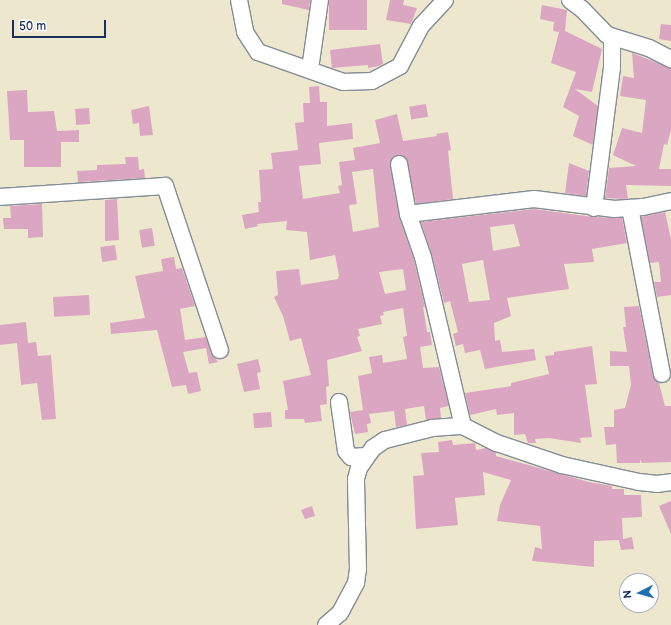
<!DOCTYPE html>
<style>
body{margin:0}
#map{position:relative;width:671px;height:625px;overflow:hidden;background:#ede8cd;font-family:"Balsamiq Sans",sans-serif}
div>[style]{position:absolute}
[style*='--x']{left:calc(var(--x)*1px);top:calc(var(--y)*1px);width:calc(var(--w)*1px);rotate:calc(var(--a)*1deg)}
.building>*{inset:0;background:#dba6c2;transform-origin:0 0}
.roads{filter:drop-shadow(1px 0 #848c96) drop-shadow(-1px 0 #848c96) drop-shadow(0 1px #848c96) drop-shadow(0 -1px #848c96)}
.minor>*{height:16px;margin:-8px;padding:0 8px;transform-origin:8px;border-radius:8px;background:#fff}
span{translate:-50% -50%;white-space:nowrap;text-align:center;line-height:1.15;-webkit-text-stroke:3.5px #fff;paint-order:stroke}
.north{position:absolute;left:619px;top:573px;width:40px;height:40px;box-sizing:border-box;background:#fff;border:1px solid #a4acbf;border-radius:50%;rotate:264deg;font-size:11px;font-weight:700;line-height:16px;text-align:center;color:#1b2f5e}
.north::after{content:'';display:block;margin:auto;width:14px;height:18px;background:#1f6fb2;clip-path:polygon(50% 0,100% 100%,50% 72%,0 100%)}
.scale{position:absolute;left:12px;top:20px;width:94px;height:18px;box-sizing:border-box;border:2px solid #1b2f5e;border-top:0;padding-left:5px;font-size:12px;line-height:14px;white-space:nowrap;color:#1b2f5e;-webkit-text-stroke:3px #fff;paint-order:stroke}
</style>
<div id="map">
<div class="building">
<i style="clip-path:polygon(282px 0,310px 0,309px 10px,282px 4px)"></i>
<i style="left:329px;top:0;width:38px;height:30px"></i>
<i style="clip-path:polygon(390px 0,404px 0,403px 5px,417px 8px,411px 24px,386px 20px)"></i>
<i style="clip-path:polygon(542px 5px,567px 10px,565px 31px,602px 49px,592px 92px,575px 89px,598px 106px,593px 145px,573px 136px,579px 116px,563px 107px,576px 72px,551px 63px,559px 32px,553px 31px,554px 22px,540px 19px)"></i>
<i style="clip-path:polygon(661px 24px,671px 25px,671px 41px,659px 39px)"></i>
<i style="clip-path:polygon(380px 44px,383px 64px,379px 66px,368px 68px,368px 65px,332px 68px,330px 50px)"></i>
<i style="clip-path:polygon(632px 53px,671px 68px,671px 130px,667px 145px,664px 144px,659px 169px,671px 169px,671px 186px,626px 185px,628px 199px,605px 198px,609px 168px,636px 166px,613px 155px,622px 128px,642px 133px,646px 100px,620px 96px,623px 76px,634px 78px)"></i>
<i style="clip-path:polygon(evenodd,319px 86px,320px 102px,327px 102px,327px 126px,352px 123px,353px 139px,319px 143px,321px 164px,299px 166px,303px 199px,340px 193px,338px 186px,342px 185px,339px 162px,355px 160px,353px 148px,380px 143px,375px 120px,397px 114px,403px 141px,437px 136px,436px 134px,448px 132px,451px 150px,448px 151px,453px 199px,416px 204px,406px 158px,397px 155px,393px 157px,390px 165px,399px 216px,414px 260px,425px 307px,423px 307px,427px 332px,430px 332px,432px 345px,420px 347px,423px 368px,439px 367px,449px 406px,440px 408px,441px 418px,426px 420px,424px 406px,405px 409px,407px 425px,396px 427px,394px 411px,369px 414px,371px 423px,367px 424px,368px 432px,355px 434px,350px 412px,363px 410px,358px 376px,372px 373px,369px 357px,382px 355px,383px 363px,407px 359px,403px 337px,407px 336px,403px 308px,383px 312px,384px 315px,380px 316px,382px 324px,358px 329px,360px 336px,357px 337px,362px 351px,327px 360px,329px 386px,326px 387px,327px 404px,320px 405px,322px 421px,305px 423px,304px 419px,285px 419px,285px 410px,288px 410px,283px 381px,311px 375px,301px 338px,290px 341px,283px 316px,274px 297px,278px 295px,276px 271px,299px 269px,301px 285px,338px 279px,339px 275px,335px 255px,310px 260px,307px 232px,286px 230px,287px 221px,257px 224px,258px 226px,245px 229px,242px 215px,259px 212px,258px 202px,261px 202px,259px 170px,273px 169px,271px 153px,298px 150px,295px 123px,304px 122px,303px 103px,310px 103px,309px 87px,319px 86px,373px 169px,379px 227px,353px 232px,349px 205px,357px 204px,352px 172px,373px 169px,319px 86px,403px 269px,406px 290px,385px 294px,379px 272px,403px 269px)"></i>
<i style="clip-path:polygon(27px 90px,28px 112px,54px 111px,57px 131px,79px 130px,79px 142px,61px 142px,61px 167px,24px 167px,24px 140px,10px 140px,7px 91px)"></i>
<i style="left:426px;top:104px;width:13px;height:17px;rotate:81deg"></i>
<i style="clip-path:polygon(149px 106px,153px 135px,140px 136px,139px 123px,133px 124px,131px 110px)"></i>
<i style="left:89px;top:108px;width:16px;height:14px;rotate:86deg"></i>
<i style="clip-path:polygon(125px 157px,138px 157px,139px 170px,144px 169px,145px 178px,78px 182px,77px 171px,97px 170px,97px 165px,126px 164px)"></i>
<i style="clip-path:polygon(569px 163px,589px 171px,586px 196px,565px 193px)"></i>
<i style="clip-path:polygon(117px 199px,119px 240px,105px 241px,105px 200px)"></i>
<i style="clip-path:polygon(42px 204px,43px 237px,28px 238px,28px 229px,4px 229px,3px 218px,11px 218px,10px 206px)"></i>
<i style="clip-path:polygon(evenodd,534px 209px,593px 217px,622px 218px,627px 243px,592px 249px,594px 262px,564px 264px,569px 289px,507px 298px,511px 316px,494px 323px,495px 341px,500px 340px,502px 352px,534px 349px,536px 360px,485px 369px,480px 350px,465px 353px,463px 344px,456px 346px,453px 334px,458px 332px,450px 301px,444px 303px,432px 255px,421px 222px,534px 209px,514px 224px,520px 246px,493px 251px,490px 227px,514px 224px,534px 209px,483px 260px,490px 300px,469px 302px,462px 264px,483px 260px)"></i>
<i style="clip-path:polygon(665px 212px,671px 239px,671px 295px,657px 297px,654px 282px,661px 282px,659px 262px,650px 263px,641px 217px)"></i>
<i style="left:152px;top:228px;width:18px;height:13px;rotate:81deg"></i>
<i style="left:115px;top:245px;width:15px;height:15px;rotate:82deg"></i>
<i style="clip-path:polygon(174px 257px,176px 269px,182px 268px,195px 306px,180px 309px,185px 340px,206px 337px,211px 353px,218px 362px,209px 364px,206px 348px,183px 352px,189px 373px,197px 372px,201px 391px,188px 394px,186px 385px,172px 387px,157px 330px,111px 334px,110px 323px,145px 318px,135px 276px,163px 271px,161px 259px)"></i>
<i style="left:89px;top:295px;width:20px;height:36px;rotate:87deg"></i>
<i style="clip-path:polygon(639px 306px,653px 376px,659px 383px,665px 406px,671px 406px,671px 462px,642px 463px,640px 459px,640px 463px,617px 463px,616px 444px,606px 445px,604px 427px,614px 427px,614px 410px,625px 408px,631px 385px,629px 366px,610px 366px,610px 351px,627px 352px,623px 327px,626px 327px,624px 307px)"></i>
<i style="clip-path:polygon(26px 322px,28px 343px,36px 342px,38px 356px,51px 355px,56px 419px,42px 420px,37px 383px,21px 385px,17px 343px,0 345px,0 325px)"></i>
<i style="clip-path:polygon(592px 346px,597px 384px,585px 385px,592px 437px,580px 438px,581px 443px,549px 438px,535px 439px,536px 443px,528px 443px,525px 434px,514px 435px,514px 413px,497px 415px,496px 409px,470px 415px,465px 393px,511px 386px,511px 383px,549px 374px,545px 356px,554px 355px,554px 352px)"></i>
<i style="clip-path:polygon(258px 359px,261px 372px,257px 373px,260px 389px,244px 392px,237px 364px)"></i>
<i style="left:271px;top:412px;width:15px;height:18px;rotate:86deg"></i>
<i style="clip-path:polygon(452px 440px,453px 445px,475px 443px,476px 450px,486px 448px,496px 453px,496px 456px,589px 482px,612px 486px,612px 489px,624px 489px,624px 495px,641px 495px,642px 517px,622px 518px,623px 539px,632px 537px,634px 549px,621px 550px,619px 540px,594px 541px,594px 567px,532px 561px,535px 547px,542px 549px,540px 526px,497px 521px,500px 505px,511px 480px,483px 472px,485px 495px,455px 498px,458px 525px,416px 529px,413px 476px,424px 475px,421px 453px,439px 452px,438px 442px)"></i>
<i style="clip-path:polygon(671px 501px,671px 534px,659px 506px)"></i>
<i style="clip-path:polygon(312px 506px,315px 516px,305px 519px,301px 510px)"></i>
</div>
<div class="roads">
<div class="minor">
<i style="--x:239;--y:0;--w:33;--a:79"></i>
<i style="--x:245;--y:32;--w:24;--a:57"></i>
<i style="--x:258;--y:52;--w:90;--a:19.4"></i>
<i style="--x:343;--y:82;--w:29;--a:-2"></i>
<i style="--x:372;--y:81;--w:32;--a:-28"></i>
<i style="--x:400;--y:66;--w:45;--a:-62.3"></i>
<i style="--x:421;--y:26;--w:35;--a:-47"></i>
<i style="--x:570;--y:0;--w:15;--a:37"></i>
<i style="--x:582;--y:9;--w:36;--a:46"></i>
<i style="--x:607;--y:35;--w:44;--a:17.2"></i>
<i style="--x:649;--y:48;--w:25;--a:27"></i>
<i style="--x:310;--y:69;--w:70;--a:-81.8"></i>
<i style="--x:399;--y:164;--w:51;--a:79.8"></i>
<i style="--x:408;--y:214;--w:46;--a:70.8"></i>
<i style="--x:423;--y:257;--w:174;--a:76.7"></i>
<i style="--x:0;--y:197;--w:165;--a:-3.8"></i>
<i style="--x:165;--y:186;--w:173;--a:71.5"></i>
<i style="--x:594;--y:208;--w:141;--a:-82.7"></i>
<i style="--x:612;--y:68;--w:31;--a:-90"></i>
<i style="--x:630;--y:208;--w:169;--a:79.1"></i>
<i style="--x:408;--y:214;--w:127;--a:-6.8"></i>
<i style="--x:534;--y:199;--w:81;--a:7.1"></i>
<i style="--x:614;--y:209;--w:29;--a:-4"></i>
<i style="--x:643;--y:207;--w:29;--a:-12"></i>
<i style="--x:339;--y:402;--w:49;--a:81.9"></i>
<i style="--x:346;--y:451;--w:8;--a:50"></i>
<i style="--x:351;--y:457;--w:15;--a:-4"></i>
<i style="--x:326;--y:625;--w:18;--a:-41"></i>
<i style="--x:340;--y:613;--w:34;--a:-62"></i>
<i style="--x:356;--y:583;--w:14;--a:-82"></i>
<i style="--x:358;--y:569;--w:90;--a:-91.3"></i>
<i style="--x:356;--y:479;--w:11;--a:-75"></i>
<i style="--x:359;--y:468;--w:24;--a:-55"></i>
<i style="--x:373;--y:448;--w:14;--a:-34"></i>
<i style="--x:385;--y:440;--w:49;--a:-14.3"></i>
<i style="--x:432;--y:428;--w:31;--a:-4"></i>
<i style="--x:463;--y:426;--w:38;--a:27"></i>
<i style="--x:497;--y:443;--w:69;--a:18.7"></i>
<i style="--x:562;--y:465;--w:79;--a:12.4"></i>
<i style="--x:639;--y:482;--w:18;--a:6"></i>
<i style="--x:657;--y:484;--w:14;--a:-8"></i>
</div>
</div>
<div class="north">N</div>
<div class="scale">50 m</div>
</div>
